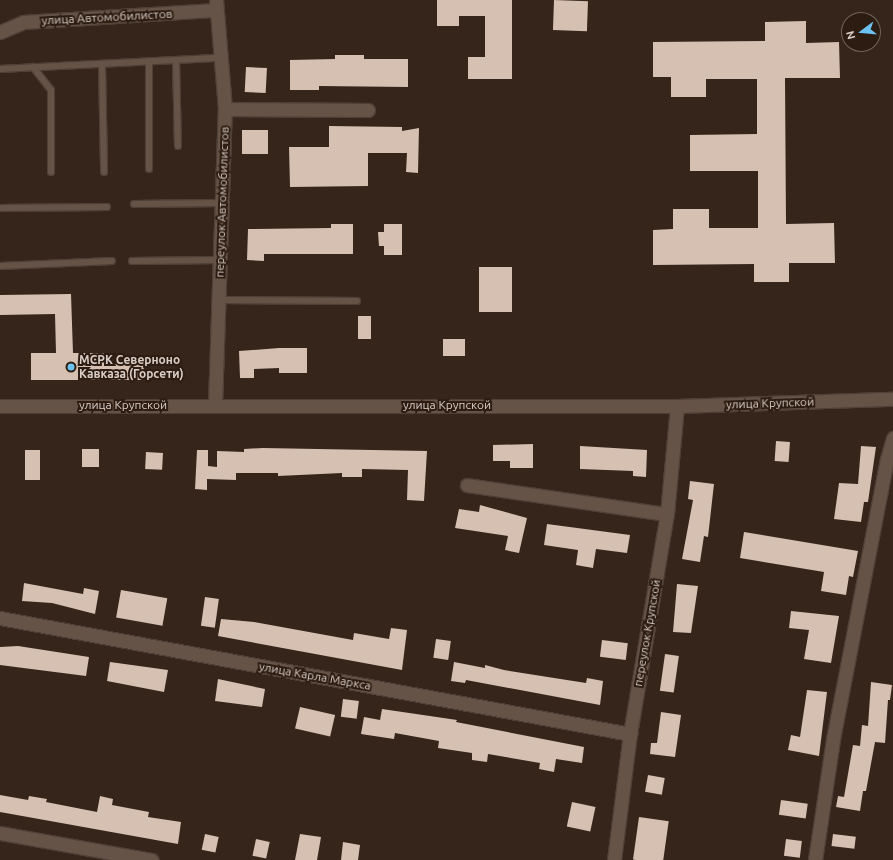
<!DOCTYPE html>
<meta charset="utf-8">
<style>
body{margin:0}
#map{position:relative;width:893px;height:860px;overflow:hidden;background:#36251b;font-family:Ubuntu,sans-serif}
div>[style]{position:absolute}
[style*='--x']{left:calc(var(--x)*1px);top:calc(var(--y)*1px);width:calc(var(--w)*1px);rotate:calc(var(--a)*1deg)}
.building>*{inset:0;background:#d6c0b2;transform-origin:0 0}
.roads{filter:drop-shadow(1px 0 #4e4038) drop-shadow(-1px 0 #4e4038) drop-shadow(0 1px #4e4038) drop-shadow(0 -1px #4e4038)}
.lane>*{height:6px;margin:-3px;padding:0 3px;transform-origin:3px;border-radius:3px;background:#665347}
.street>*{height:13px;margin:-6.5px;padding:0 6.5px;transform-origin:6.5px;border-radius:6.5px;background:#665347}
.dots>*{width:11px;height:11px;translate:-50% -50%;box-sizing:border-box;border:2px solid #2c1c11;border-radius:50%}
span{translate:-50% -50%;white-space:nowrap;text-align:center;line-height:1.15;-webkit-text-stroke:4px #2c1c11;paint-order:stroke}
.street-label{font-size:12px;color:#dacfc8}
.poi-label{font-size:12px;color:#dacfc8;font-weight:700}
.left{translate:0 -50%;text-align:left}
.north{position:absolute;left:841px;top:12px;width:40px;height:40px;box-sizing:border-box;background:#2c1c11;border:1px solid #72645a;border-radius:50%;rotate:254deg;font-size:11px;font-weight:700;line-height:16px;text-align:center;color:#dacfc8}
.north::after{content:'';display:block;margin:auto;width:14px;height:18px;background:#6cc3f2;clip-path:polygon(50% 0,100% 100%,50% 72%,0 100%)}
</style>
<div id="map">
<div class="building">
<i style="clip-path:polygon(437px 0,512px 0,512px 79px,468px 79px,468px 57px,485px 57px,485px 16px,459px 16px,459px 26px,437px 26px)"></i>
<i style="left:554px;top:0;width:34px;height:30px;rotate:2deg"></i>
<i style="clip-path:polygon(806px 21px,806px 43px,839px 42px,840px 78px,785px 78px,786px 224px,834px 223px,835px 263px,789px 263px,789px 282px,754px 282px,754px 264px,653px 265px,653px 230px,673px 229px,673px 209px,709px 209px,709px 228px,758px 228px,758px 171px,690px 171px,690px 135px,757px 134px,757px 79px,706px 79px,706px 97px,671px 97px,671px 77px,653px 77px,653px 42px,765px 41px,765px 22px)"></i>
<i style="clip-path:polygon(335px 55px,364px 55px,364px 59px,408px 59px,408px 87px,319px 86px,319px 90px,290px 90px,290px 60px,335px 59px)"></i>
<i style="left:246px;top:67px;width:21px;height:25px;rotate:3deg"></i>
<i style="clip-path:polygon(329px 126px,402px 127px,402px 131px,419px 128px,418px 173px,406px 172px,407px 153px,368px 153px,368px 186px,290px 187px,289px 147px,329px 147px)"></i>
<i style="left:242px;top:130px;width:26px;height:24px"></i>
<i style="clip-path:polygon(331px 224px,353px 224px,353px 254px,264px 254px,264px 261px,247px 260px,248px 229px,331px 228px)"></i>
<i style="clip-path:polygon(384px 224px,402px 224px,402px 255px,384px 255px,384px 246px,379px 246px,378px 232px,384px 232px)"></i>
<i style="left:479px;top:267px;width:33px;height:45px"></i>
<i style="clip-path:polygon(71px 294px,73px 353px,110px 353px,110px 364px,144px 364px,143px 380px,31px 380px,31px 353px,56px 353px,55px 314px,0 315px,0 295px)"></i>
<i style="left:358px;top:316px;width:13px;height:23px"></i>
<i style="left:443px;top:339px;width:22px;height:17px"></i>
<i style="clip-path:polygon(279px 348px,307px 348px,307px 373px,279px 373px,279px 368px,254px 369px,254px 378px,240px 378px,239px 351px)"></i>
<i style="left:776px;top:441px;width:14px;height:20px;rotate:4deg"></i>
<i style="clip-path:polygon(533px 444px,533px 468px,510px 468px,510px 461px,493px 461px,493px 445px)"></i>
<i style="clip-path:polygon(580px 446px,647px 450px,646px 477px,633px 476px,633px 471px,580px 469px)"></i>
<i style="clip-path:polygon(861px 446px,876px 447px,868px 502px,864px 502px,861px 522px,834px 519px,839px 483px,858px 484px)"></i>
<i style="clip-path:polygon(263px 448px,427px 451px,424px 501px,407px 500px,408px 470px,362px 469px,362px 477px,342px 477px,342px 473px,278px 476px,278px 473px,236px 473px,236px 480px,207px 479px,207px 490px,195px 489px,197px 450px,208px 450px,208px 466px,217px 467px,217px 451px,244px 452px,244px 449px)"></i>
<i style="left:82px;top:449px;width:17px;height:18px"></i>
<i style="left:25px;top:450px;width:15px;height:30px"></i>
<i style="left:146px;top:452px;width:17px;height:17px;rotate:3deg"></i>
<i style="clip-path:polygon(690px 481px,714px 484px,708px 537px,704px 536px,700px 562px,682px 559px,693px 500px,688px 499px)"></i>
<i style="clip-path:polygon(480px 505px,527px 518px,519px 553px,505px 550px,508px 536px,455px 528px,459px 509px,479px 512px)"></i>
<i style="clip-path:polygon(547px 524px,630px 535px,627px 553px,596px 549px,593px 568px,576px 565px,578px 550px,544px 545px)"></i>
<i style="clip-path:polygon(744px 532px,858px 551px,853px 577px,849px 576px,846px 595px,821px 591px,824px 572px,740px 558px)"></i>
<i style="clip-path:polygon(24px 583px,83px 594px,84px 588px,99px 591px,95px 614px,52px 603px,22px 601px)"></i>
<i style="clip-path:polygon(677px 584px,698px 586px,691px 633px,673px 632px)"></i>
<i style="left:121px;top:590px;width:47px;height:28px;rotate:10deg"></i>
<i style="left:205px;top:597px;width:14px;height:29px;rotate:8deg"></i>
<i style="clip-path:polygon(791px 611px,839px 616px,831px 663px,804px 659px,809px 630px,789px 628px)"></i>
<i style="clip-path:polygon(221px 619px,254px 622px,353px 640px,354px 633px,389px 639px,391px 628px,407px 630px,402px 670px,218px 636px)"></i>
<i style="left:436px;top:639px;width:15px;height:19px;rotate:8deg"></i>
<i style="left:602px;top:640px;width:26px;height:17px;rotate:7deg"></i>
<i style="clip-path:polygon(18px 646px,89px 657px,86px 676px,0 665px,0 647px)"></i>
<i style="left:665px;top:654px;width:14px;height:37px;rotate:8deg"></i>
<i style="clip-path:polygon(110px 662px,168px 670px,164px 692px,107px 681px)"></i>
<i style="clip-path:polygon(454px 662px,485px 668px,485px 665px,504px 670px,586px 683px,587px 678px,603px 681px,600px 705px,466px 680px,465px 683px,451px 681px)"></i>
<i style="clip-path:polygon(218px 679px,265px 689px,262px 707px,215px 701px)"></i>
<i style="clip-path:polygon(871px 682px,892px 685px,890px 700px,888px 700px,885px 743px,875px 742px,866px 791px,863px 791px,860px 811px,836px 807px,838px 796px,844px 797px,853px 745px,860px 746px,862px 725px,868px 726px)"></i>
<i style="clip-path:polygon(807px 690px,827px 692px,819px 756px,788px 750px,791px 735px,800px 737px)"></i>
<i style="left:343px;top:699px;width:16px;height:18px;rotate:7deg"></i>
<i style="left:300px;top:707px;width:36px;height:22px;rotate:13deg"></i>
<i style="clip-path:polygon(382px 709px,457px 720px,456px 722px,584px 747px,582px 763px,556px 759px,554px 772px,539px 769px,540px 763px,488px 754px,487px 762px,472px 760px,472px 753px,438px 748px,439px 741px,395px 733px,394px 739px,361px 734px,364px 717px,380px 720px)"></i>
<i style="clip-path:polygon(661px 712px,681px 715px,675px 757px,650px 754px,651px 743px,657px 743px)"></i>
<i style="left:648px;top:775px;width:17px;height:17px;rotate:10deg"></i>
<i style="clip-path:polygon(0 795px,28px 800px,29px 796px,47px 799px,46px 802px,97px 812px,100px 796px,113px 799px,112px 805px,149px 812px,148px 817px,181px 822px,178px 844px,0 812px)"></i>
<i style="left:781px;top:800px;width:27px;height:15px;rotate:8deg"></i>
<i style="left:572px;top:802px;width:24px;height:25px;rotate:12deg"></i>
<i style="left:639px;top:817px;width:30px;height:43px;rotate:8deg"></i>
<i style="left:205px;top:834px;width:14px;height:16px;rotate:12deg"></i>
<i style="clip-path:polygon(300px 834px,321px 837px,317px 860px,295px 860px)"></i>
<i style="left:833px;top:834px;width:23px;height:12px;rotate:7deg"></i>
<i style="left:256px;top:839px;width:14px;height:17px;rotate:12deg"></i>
<i style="left:786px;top:839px;width:16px;height:17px;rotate:7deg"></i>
<i style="clip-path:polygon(343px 842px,360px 845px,358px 860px,341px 860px)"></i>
</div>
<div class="roads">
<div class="lane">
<i style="--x:176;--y:60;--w:86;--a:88.7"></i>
<i style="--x:149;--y:61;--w:108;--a:90"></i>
<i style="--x:102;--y:64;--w:108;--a:88.9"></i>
<i style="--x:33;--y:67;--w:29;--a:52"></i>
<i style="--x:51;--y:90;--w:82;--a:90"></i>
<i style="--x:0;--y:69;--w:220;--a:-2.9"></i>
<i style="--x:134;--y:204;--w:88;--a:-0.7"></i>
<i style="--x:0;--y:208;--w:107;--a:-0.5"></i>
<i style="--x:132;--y:261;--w:88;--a:-0.7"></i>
<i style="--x:0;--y:266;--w:112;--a:-2.6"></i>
<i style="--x:219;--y:300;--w:138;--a:0.4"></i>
</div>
<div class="street">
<i style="--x:0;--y:32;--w:25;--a:-23"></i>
<i style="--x:23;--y:22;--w:193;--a:-3.6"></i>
<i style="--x:225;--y:109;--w:143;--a:0.4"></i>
<i style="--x:215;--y:405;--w:296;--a:-88.1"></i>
<i style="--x:225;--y:109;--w:109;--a:-94.7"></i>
<i style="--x:0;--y:406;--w:677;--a:0"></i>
<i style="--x:677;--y:406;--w:216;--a:-1.9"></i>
<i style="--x:467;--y:485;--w:202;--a:8.3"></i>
<i style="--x:0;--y:618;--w:641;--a:10.43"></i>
<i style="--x:0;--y:833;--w:154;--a:10.1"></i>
<i style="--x:614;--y:860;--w:127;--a:-82.8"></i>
<i style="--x:630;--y:734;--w:223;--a:-80.5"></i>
<i style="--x:667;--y:514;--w:108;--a:-84.7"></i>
<i style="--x:815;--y:860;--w:122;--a:-81.5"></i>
<i style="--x:833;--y:739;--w:285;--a:-79.1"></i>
<i style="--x:887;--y:459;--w:22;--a:-74"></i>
</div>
</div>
<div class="dots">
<i style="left:71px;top:367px;background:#6cc3f2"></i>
</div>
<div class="street-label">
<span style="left:107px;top:17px;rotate:-3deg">улица Автомобилистов</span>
<span style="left:222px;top:202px;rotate:-88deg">переулок Автомобилистов</span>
<span style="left:770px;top:403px;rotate:-2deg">улица Крупской</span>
<span style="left:123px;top:405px">улица Крупской</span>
<span style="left:447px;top:405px">улица Крупской</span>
<span style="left:647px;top:633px;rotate:-80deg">переулок Крупской</span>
<span style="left:315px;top:676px;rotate:10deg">улица Карла Маркса</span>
</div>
<div class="poi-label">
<span class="left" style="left:79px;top:367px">МСРК Северноно<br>Кавказа (Горсети)</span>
</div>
<div class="north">N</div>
</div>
